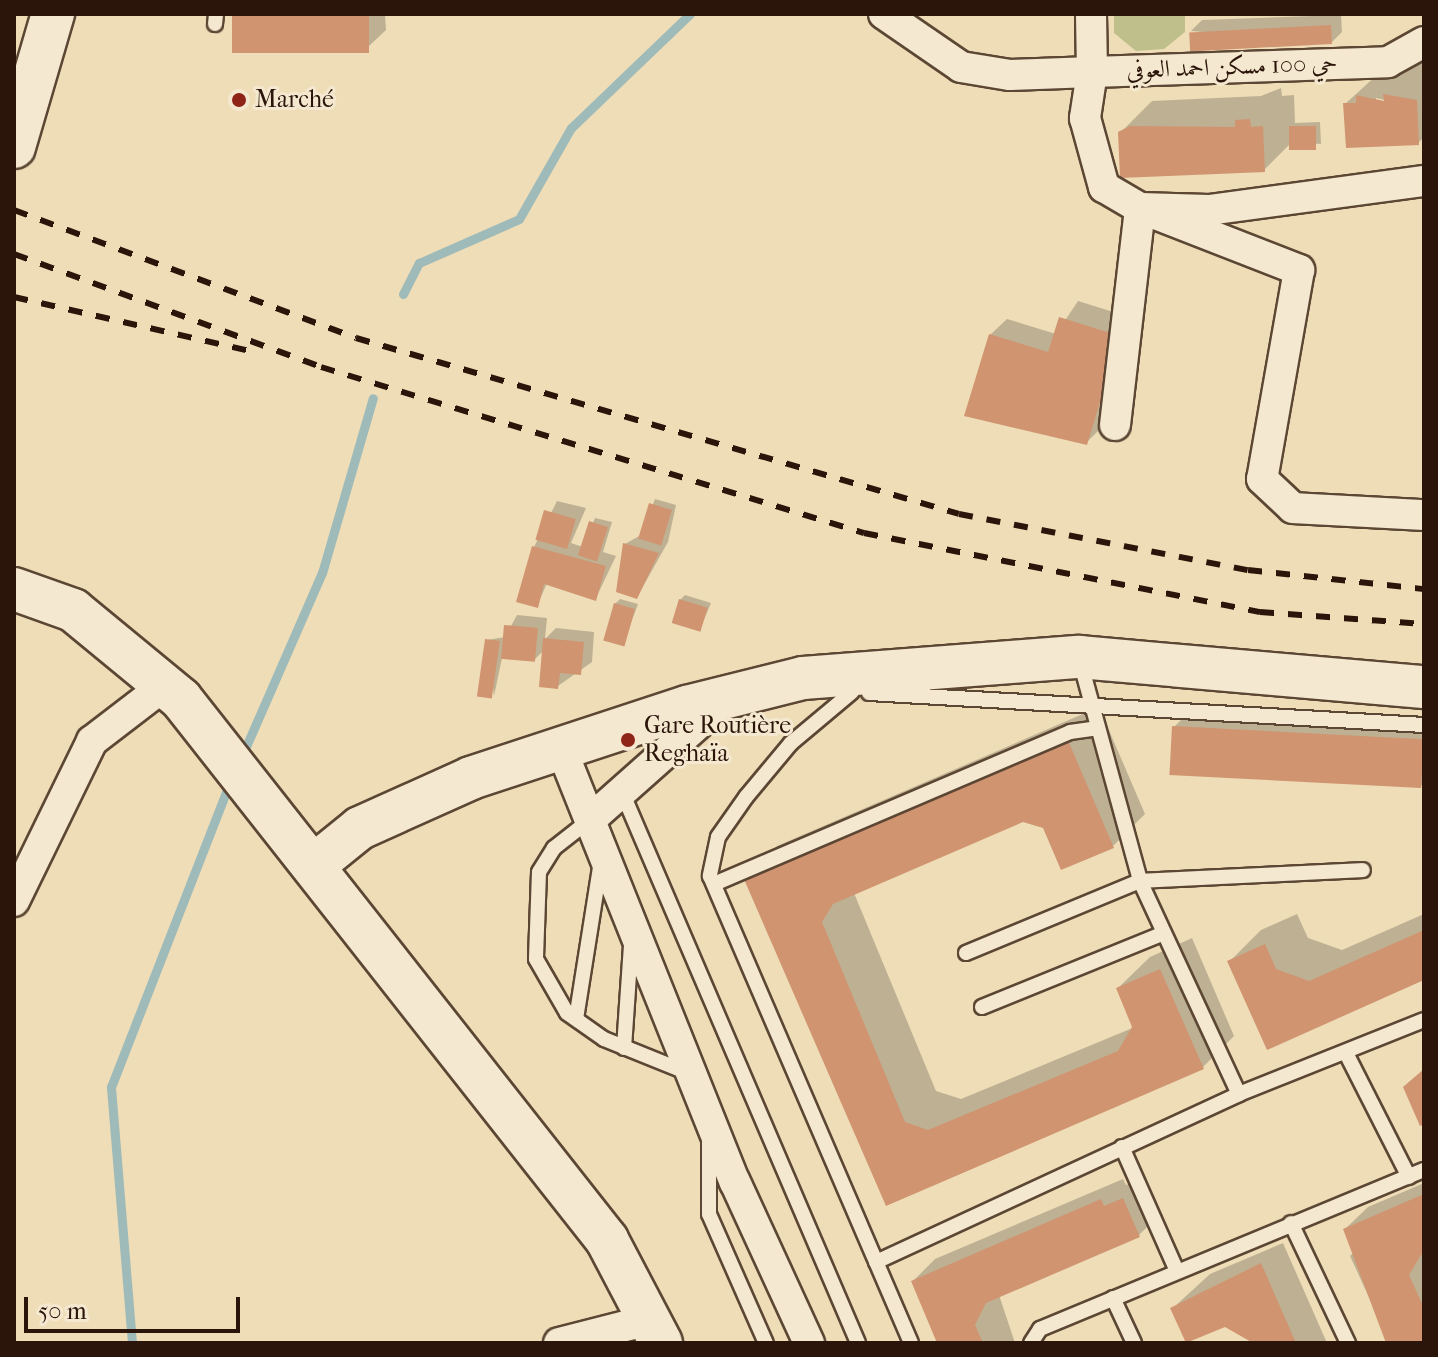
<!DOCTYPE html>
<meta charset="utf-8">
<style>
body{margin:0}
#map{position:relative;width:1438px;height:1357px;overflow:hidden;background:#eeddb7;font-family:"IM FELL French Canon",Amiri,serif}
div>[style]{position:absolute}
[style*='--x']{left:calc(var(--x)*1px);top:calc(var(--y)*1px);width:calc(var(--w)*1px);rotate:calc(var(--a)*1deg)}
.green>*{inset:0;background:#bebf8a}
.shadow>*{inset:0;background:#0003}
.stream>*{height:9px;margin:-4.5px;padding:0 4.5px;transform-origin:4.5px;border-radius:4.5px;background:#9ebab9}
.building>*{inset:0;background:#d09471;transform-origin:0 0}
.roads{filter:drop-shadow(2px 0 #5c4634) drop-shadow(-2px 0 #5c4634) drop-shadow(0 2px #5c4634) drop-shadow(0 -2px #5c4634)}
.lane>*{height:14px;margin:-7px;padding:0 7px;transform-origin:7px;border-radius:7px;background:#f4e9d0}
.street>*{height:30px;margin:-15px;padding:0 15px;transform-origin:15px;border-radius:15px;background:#f4e9d0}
.secondary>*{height:42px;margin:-21px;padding:0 21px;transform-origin:21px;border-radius:21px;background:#f4e9d0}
.rail>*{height:6px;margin-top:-3px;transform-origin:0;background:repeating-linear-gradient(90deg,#2b1409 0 14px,transparent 0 28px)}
.dots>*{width:22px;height:22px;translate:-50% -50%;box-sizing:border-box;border:4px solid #f4e9d0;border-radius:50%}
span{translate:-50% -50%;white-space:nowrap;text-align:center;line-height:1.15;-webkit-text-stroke:6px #f4e9d0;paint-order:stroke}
.street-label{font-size:24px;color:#2b1409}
.poi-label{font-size:24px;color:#2b1409}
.left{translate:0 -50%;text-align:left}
.frame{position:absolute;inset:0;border:16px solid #2b1409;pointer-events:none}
.scale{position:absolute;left:24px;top:1297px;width:216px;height:36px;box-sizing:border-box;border:4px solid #2b1409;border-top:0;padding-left:10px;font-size:24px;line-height:28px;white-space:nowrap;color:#2b1409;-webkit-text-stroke:6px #f4e9d0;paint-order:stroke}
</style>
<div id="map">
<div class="green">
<i style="clip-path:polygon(1114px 14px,1185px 14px,1185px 32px,1164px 49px,1136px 51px,1114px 33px)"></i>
</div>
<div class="shadow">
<i style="clip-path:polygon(234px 14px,385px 14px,386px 30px,369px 46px)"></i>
<i style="clip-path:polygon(1341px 15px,1342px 32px,1331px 43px,1191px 31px,1202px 20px)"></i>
<i style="clip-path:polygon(evenodd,1417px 63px,1424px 64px,1424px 137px,1418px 143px,1345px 104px,1389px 64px,1411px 69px,1417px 63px,1376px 98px,1394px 102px,1376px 102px,1376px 98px)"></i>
<i style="clip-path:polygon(1281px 88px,1282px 96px,1294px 95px,1295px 123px,1320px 122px,1321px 144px,1292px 142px,1264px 170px,1120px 133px,1152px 101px,1261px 96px)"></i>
<i style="clip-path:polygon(1078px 301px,1136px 319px,1103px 426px,1086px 443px,990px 335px,1007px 319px,1056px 334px)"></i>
<i style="clip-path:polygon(655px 499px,676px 505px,668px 542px,637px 597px,625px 544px,641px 535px)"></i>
<i style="clip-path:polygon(557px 501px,586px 508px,571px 543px,583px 547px,595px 518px,612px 522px,603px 552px,616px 556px,596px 598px,547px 583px,537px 606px,534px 547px)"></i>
<i style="clip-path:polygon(685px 595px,711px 603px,700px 629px,680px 600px)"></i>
<i style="clip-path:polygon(620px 599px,638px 604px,623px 644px,615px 604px)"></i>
<i style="clip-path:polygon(517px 615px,547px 618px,545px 639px,556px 628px,594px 632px,592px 662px,558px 686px,544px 650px,533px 661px,502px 658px,494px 696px,487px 640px,505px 637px)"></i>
<i style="clip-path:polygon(1196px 705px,1424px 716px,1424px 786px,1174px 727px)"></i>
<i style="clip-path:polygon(1099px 707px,1145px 814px,1113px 846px,1062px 867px,1045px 827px,1023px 820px,854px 893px,936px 1091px,961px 1099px,1135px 1027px,1118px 988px,1150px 957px,1192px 938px,1234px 1036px,1203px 1067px,887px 1204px,745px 878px,777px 846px)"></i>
<i style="clip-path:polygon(1297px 914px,1308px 938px,1342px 950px,1424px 914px,1424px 978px,1268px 1047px,1229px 962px,1261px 930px)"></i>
<i style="clip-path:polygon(1145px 1177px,1161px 1213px,1139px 1235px,999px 1295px,1015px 1343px,940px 1343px,913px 1281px,935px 1259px,1123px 1179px,1126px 1185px)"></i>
<i style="clip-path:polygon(1424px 1183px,1424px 1343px,1390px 1343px,1350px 1256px,1355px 1251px,1345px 1229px,1368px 1207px)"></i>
<i style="clip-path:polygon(1283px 1243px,1327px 1343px,1255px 1343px,1252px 1335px,1173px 1308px,1210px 1274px)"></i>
<i style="clip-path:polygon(636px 1332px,639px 1343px,599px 1343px)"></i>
</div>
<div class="stream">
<i style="--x:403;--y:294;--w:35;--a:-63"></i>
<i style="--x:419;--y:263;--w:109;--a:-23.7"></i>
<i style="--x:519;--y:219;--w:105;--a:-60.3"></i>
<i style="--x:571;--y:128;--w:165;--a:-43.8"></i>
<i style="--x:241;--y:758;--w:202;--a:-66.4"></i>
<i style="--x:322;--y:573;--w:182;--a:-73.8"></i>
<i style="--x:132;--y:1343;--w:257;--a:-94.7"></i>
<i style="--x:111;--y:1087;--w:327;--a:-68.7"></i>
</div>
<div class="building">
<i style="left:232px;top:14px;width:137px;height:39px"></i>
<i style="left:1331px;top:25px;width:19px;height:142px;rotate:87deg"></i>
<i style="clip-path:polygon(1383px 94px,1417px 100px,1419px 145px,1346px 148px,1343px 103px,1356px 103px,1356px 95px,1384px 101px)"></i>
<i style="clip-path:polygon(1250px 119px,1251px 127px,1263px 126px,1265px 172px,1120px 178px,1118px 132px,1130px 126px,1235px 127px,1235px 120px)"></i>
<i style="left:1316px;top:126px;width:24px;height:27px;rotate:90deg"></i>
<i style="clip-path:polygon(1059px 317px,1120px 336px,1087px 445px,964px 416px,989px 334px,1048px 352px)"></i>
<i style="left:649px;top:503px;width:24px;height:37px;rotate:17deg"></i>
<i style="left:544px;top:510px;width:33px;height:31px;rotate:16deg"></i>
<i style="left:589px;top:521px;width:20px;height:36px;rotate:18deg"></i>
<i style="clip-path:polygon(623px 543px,659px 553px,637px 599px,616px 592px)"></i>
<i style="clip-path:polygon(532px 546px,606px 566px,596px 601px,544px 584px,538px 608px,516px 602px)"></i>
<i style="left:679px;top:599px;width:30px;height:25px;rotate:17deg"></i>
<i style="left:614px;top:603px;width:22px;height:39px;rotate:16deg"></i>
<i style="left:504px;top:625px;width:34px;height:34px;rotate:5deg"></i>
<i style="clip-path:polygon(543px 638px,584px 642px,581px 675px,560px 673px,558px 689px,539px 687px)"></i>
<i style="left:485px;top:639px;width:15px;height:58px;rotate:8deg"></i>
<i style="left:1172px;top:726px;width:252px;height:49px;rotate:3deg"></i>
<i style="clip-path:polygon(1067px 738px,1114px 848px,1061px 870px,1043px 828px,1023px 822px,833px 904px,822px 922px,905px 1122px,928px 1130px,1118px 1051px,1132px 1027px,1116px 988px,1160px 969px,1204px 1069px,886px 1206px,743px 877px)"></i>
<i style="clip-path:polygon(1424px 930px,1424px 980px,1267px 1050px,1227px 961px,1265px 944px,1276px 969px,1309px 981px)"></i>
<i style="clip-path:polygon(1424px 1069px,1424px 1124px,1420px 1126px,1403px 1087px)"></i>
<i style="clip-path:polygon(1424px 1194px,1424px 1250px,1409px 1275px,1424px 1308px,1424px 1343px,1386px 1343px,1343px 1229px)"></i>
<i style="clip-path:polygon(1123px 1198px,1140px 1237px,986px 1303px,975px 1325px,983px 1343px,937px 1343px,911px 1281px,1101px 1199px,1104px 1206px)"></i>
<i style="clip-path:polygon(1261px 1263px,1296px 1343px,1253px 1343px,1225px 1327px,1186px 1343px,1170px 1308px)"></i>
</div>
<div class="roads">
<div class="lane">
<i style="--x:215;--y:24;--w:10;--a:-84"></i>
<i style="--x:1080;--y:661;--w:228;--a:74.7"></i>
<i style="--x:1140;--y:881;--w:235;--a:65.1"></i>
<i style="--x:852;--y:692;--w:80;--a:140.1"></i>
<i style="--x:791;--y:743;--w:70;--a:129.8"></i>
<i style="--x:746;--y:797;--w:49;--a:125"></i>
<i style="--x:718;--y:837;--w:40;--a:102"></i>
<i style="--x:710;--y:876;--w:508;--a:66.71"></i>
<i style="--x:869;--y:693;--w:556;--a:3.3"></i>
<i style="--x:622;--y:792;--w:599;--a:66.81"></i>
<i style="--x:591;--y:819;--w:47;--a:141.9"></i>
<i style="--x:554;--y:848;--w:28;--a:122"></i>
<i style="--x:539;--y:872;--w:87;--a:92"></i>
<i style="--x:536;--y:959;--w:62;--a:60.1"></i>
<i style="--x:567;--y:1013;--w:45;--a:35.1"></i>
<i style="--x:604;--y:1039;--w:91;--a:22"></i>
<i style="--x:714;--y:884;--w:387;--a:-23.1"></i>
<i style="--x:1070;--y:732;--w:27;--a:-8"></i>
<i style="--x:966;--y:953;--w:188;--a:-22.5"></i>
<i style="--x:1140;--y:881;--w:223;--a:-2.8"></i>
<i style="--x:982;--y:1007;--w:196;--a:-22.1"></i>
<i style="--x:576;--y:1019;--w:159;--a:-81"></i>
<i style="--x:624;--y:1048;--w:104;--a:-86.1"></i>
<i style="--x:1346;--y:1053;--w:139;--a:63.1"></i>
<i style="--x:709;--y:1142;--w:72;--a:90"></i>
<i style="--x:709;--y:1214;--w:141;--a:66.2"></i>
<i style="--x:1122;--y:1147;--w:136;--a:66.1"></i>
<i style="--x:1291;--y:1223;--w:133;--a:64.6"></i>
<i style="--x:876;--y:1262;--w:400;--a:-24.8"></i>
<i style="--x:1239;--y:1094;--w:199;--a:-21.8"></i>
<i style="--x:1113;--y:1298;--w:50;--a:65"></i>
<i style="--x:1031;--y:1343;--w:17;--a:-57"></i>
<i style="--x:1040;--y:1329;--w:416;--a:-22.5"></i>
</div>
<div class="street">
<i style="--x:884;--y:14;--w:93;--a:34.5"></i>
<i style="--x:961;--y:67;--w:50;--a:9.3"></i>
<i style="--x:1010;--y:75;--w:82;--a:-2.1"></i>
<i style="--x:1092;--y:72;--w:47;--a:98.7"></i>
<i style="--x:1085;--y:118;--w:72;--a:74.6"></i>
<i style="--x:1104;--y:187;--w:42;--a:30.3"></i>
<i style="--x:1140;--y:208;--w:69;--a:1.7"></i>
<i style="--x:1209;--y:210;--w:217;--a:-7.7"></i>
<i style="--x:1091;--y:14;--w:58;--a:89"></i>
<i style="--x:1092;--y:72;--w:296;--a:-1.9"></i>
<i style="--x:1388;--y:62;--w:41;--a:-29.1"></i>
<i style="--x:1115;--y:425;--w:218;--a:-83.4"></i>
<i style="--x:1140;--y:208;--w:171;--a:21.3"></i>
<i style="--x:1299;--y:270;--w:212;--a:100"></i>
<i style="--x:1262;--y:479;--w:42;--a:43.1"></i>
<i style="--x:1293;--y:508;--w:131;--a:3.1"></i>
<i style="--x:561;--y:748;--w:468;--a:68.2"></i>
<i style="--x:735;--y:1182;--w:177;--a:65.3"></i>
<i style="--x:591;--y:819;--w:178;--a:-41.6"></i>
<i style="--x:14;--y:901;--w:178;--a:-64"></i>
<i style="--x:92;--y:741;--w:92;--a:-37.5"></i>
<i style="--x:559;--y:1343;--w:93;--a:-14.3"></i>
</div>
<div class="secondary">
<i style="--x:14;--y:147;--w:139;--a:-73.7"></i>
<i style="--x:14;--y:589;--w:63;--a:19.6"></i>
<i style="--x:73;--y:610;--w:140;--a:39.5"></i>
<i style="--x:181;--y:699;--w:689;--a:51.78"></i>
<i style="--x:607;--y:1240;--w:116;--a:62.3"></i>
<i style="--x:313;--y:866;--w:60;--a:-39"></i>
<i style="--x:360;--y:828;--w:122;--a:-24.2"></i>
<i style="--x:471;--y:778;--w:227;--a:-18.2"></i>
<i style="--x:687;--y:707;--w:120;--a:-14"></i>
<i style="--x:803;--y:678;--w:277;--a:-4.4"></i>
<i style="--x:1079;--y:657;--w:346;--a:5"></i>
</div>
</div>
<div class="rail">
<i style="--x:14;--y:210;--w:365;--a:20.5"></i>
<i style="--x:356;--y:338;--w:628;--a:16.27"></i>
<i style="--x:959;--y:514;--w:294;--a:11"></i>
<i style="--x:1248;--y:570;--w:177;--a:6.2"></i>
<i style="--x:14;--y:254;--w:327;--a:20.2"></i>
<i style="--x:321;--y:367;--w:568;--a:17"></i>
<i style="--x:864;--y:533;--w:404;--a:11.3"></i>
<i style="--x:1260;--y:612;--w:164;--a:4.2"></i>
<i style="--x:14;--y:297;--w:247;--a:12.9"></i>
</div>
<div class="dots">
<i style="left:239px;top:100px;background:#8f2418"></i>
<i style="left:628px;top:740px;background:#8f2418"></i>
</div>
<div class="street-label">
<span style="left:1232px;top:67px;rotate:-2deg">حي 100 مسكن احمد العوفي</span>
</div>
<div class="poi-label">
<span class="left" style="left:255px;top:100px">Marché</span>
<span class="left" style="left:644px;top:740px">Gare Routière<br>Reghaïa</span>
</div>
<div class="frame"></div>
<div class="scale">50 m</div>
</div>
